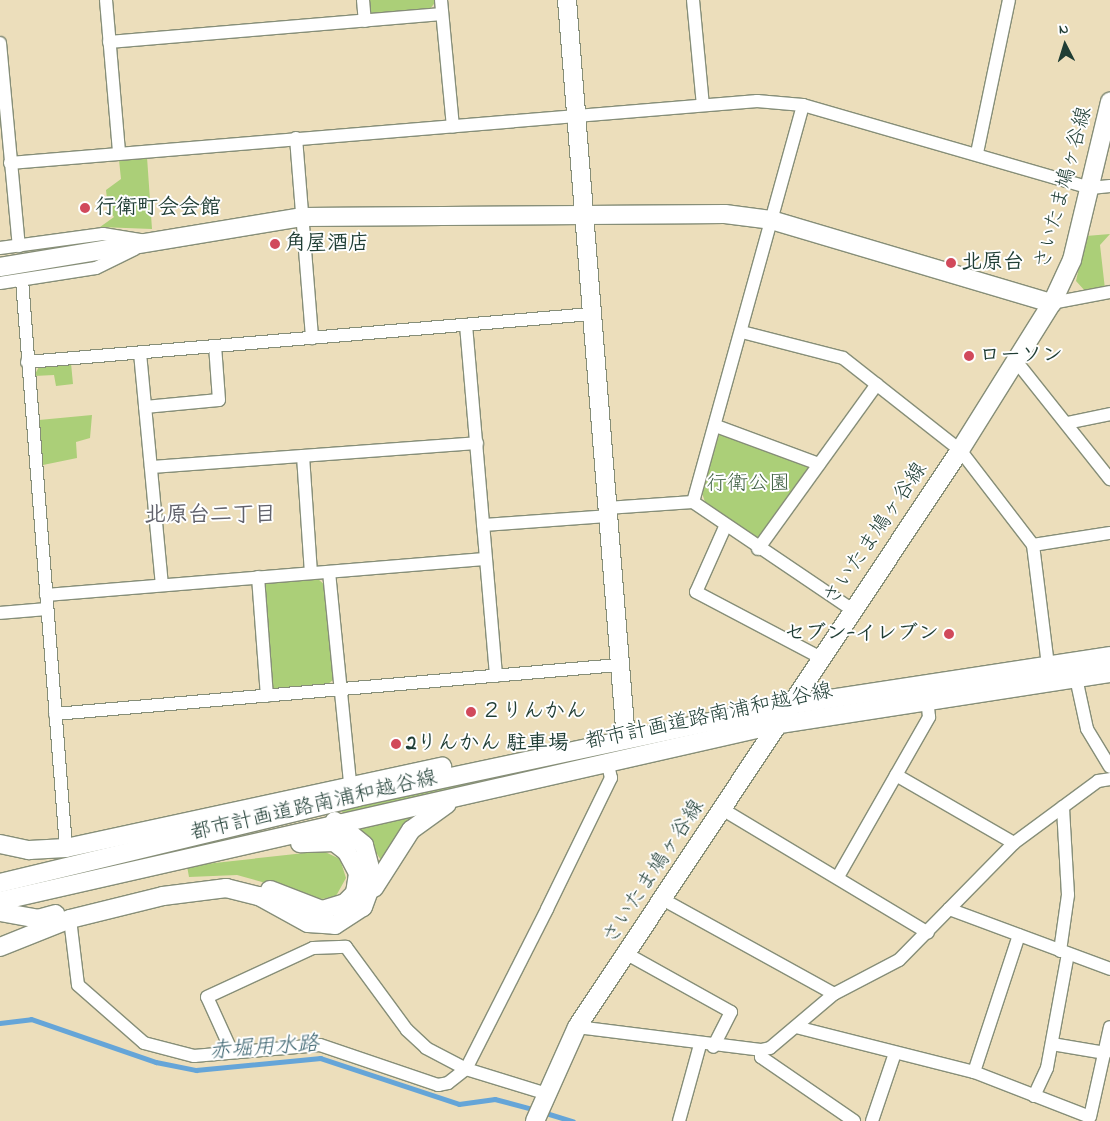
<!DOCTYPE html>
<meta charset="utf-8">
<style>
body{margin:0}
#map{position:relative;width:1110px;height:1121px;overflow:hidden;background:#ecdebb;font-family:"Indie Flower","Klee One",sans-serif}
div>[style]{position:absolute}
[style*='--x']{left:calc(var(--x)*1px);top:calc(var(--y)*1px);width:calc(var(--w)*1px);rotate:calc(var(--a)*1deg)}
.green>*{inset:0;background:#abcf78}
.stream>*{height:4.5px;margin:-2.25px;padding:0 2.25px;transform-origin:2.25px;border-radius:2.25px;background:#65a5d8}
.roads{filter:drop-shadow(1px 0 #868e78) drop-shadow(-1px 0 #868e78) drop-shadow(0 1px #868e78) drop-shadow(0 -1px #868e78)}
.street>*{height:12px;margin:-6px;padding:0 6px;transform-origin:6px;border-radius:6px;background:#fff}
.secondary>*{height:18px;margin:-9px;padding:0 9px;transform-origin:9px;border-radius:9px;background:#fff}
.dots>*{width:14px;height:14px;translate:-50% -50%;box-sizing:border-box;border:2px solid #fff;border-radius:50%}
span{translate:-50% -50%;white-space:nowrap;text-align:center;line-height:1.15;-webkit-text-stroke:4px #fff;paint-order:stroke}
.street-label{font-size:21px;color:#1f3d34}
.poi-label{font-size:21px;color:#1f3d34;font-weight:700}
.left{translate:0 -50%;text-align:left}
.right{translate:-100% -50%;text-align:right}
.park-label{font-size:21px;color:#426245}
.neighbourhood-label{font-size:22px;color:#60616b;font-weight:700}
.water-label{font-size:22px;color:#38616d;font-style:italic}
.north{position:absolute;left:1040px;top:20px;width:50px;height:50px;-webkit-text-stroke:4px #fff;paint-order:stroke;rotate:355deg;font-size:14px;font-weight:700;line-height:20px;text-align:center;color:#1f3d34}
.north::after{content:'';display:block;margin:auto;width:18px;height:22px;background:#1f3d34;clip-path:polygon(50% 0,100% 100%,50% 72%,0 100%)}
</style>
<div id="map">
<div class="green">
<i style="clip-path:polygon(365px 0,437px 0,430px 9px,370px 14px)"></i>
<i style="clip-path:polygon(147px 157px,152px 229px,100px 227px,114px 217px,108px 209px,106px 190px,121px 179px,119px 160px)"></i>
<i style="clip-path:polygon(1110px 234px,1100px 245px,1105px 289px,1086px 292px,1076px 281px,1086px 236px)"></i>
<i style="clip-path:polygon(71px 363px,73px 384px,56px 386px,54px 375px,34px 376px,40px 365px)"></i>
<i style="clip-path:polygon(92px 415px,90px 438px,76px 442px,77px 458px,43px 465px,39px 420px)"></i>
<i style="clip-path:polygon(728px 432px,809px 464px,810px 472px,765px 536px,753px 538px,706px 505px,702px 493px,719px 435px)"></i>
<i style="clip-path:polygon(318px 579px,326px 586px,334px 679px,327px 685px,275px 689px,269px 685px,260px 589px,265px 583px)"></i>
<i style="clip-path:polygon(539px 766px,347px 816px,340px 810px,418px 791px)"></i>
<i style="clip-path:polygon(415px 816px,381px 860px,360px 829px)"></i>
<i style="clip-path:polygon(323px 851px,340px 859px,346px 878px,336px 896px,322px 899px,237px 875px,189px 877px,187px 866px)"></i>
</div>
<div class="stream">
<i style="--x:0;--y:1023;--w:31;--a:-7"></i>
<i style="--x:31;--y:1019;--w:132;--a:19"></i>
<i style="--x:156;--y:1062;--w:41;--a:11.3"></i>
<i style="--x:196;--y:1070;--w:125;--a:-5.5"></i>
<i style="--x:320;--y:1058;--w:146;--a:18.3"></i>
<i style="--x:459;--y:1104;--w:36;--a:-8"></i>
<i style="--x:495;--y:1099;--w:35;--a:15"></i>
<i style="--x:546;--y:1113;--w:28;--a:17"></i>
</div>
<div class="roads">
<div class="street">
<i style="--x:106;--y:0;--w:154;--a:85.1"></i>
<i style="--x:363;--y:0;--w:21;--a:85"></i>
<i style="--x:441;--y:0;--w:127;--a:84.6"></i>
<i style="--x:693;--y:0;--w:105;--a:84.6"></i>
<i style="--x:109;--y:42;--w:334;--a:-4.8"></i>
<i style="--x:0;--y:43;--w:204;--a:84.7"></i>
<i style="--x:296;--y:138;--w:201;--a:85.4"></i>
<i style="--x:977;--y:153;--w:156;--a:-78.2"></i>
<i style="--x:10;--y:163;--w:750;--a:-4.74"></i>
<i style="--x:757;--y:101;--w:46;--a:5"></i>
<i style="--x:803;--y:105;--w:300;--a:16.1"></i>
<i style="--x:1091;--y:188;--w:19;--a:-6"></i>
<i style="--x:0;--y:248;--w:104;--a:-7.7"></i>
<i style="--x:103;--y:234;--w:39;--a:9"></i>
<i style="--x:22;--y:280;--w:570;--a:85.57"></i>
<i style="--x:0;--y:283;--w:97;--a:-8.9"></i>
<i style="--x:96;--y:268;--w:43;--a:-26"></i>
<i style="--x:1052;--y:303;--w:59;--a:-10.7"></i>
<i style="--x:466;--y:325;--w:352;--a:85.1"></i>
<i style="--x:742;--y:332;--w:104;--a:14.4"></i>
<i style="--x:843;--y:358;--w:149;--a:38.2"></i>
<i style="--x:960;--y:450;--w:120;--a:52.5"></i>
<i style="--x:1033;--y:545;--w:121;--a:82.9"></i>
<i style="--x:140;--y:353;--w:233;--a:84.6"></i>
<i style="--x:1016;--y:361;--w:151;--a:51.5"></i>
<i style="--x:27;--y:362;--w:566;--a:-4.86"></i>
<i style="--x:145;--y:407;--w:74;--a:-5.4"></i>
<i style="--x:219;--y:400;--w:54;--a:-94.2"></i>
<i style="--x:1067;--y:423;--w:44;--a:-11.8"></i>
<i style="--x:716;--y:426;--w:110;--a:20.3"></i>
<i style="--x:303;--y:456;--w:117;--a:86.1"></i>
<i style="--x:151;--y:467;--w:327;--a:-4.2"></i>
<i style="--x:693;--y:502;--w:412;--a:-74.5"></i>
<i style="--x:607;--y:508;--w:86;--a:-4"></i>
<i style="--x:693;--y:502;--w:191;--a:34.1"></i>
<i style="--x:483;--y:525;--w:125;--a:-4.1"></i>
<i style="--x:725;--y:527;--w:71;--a:114"></i>
<i style="--x:696;--y:592;--w:141;--a:27.8"></i>
<i style="--x:1033;--y:545;--w:78;--a:-8.9"></i>
<i style="--x:758;--y:549;--w:203;--a:-54.2"></i>
<i style="--x:329;--y:572;--w:213;--a:84.3"></i>
<i style="--x:258;--y:577;--w:119;--a:85.7"></i>
<i style="--x:46;--y:595;--w:440;--a:-4.7"></i>
<i style="--x:0;--y:613;--w:47;--a:-4.9"></i>
<i style="--x:1076;--y:678;--w:52;--a:77.8"></i>
<i style="--x:1087;--y:729;--w:44;--a:58.8"></i>
<i style="--x:55;--y:714;--w:566;--a:-4.97"></i>
<i style="--x:896;--y:775;--w:136;--a:30"></i>
<i style="--x:722;--y:809;--w:240;--a:31"></i>
<i style="--x:839;--y:875;--w:182;--a:-60.3"></i>
<i style="--x:929;--y:717;--w:19;--a:-96"></i>
<i style="--x:664;--y:900;--w:194;--a:28.9"></i>
<i style="--x:949;--y:909;--w:172;--a:20.4"></i>
<i style="--x:70;--y:919;--w:66;--a:83.1"></i>
<i style="--x:78;--y:985;--w:88;--a:41.3"></i>
<i style="--x:144;--y:1043;--w:52;--a:14.6"></i>
<i style="--x:194;--y:1056;--w:126;--a:-5"></i>
<i style="--x:320;--y:1045;--w:125;--a:18.7"></i>
<i style="--x:438;--y:1085;--w:10;--a:-11"></i>
<i style="--x:448;--y:1083;--w:23;--a:-38"></i>
<i style="--x:466;--y:1069;--w:179;--a:-63.1"></i>
<i style="--x:547;--y:909;--w:146;--a:-64"></i>
<i style="--x:611;--y:778;--w:18;--a:-103"></i>
<i style="--x:1060;--y:951;--w:57;--a:-81.9"></i>
<i style="--x:1068;--y:895;--w:88;--a:-93.3"></i>
<i style="--x:627;--y:954;--w:119;--a:29.1"></i>
<i style="--x:731;--y:1012;--w:39;--a:117"></i>
<i style="--x:577;--y:1027;--w:185;--a:7.1"></i>
<i style="--x:761;--y:1050;--w:7;--a:90"></i>
<i style="--x:761;--y:1057;--w:113;--a:34.5"></i>
<i style="--x:796;--y:1027;--w:184;--a:14.2"></i>
<i style="--x:974;--y:1072;--w:124;--a:21.2"></i>
<i style="--x:1090;--y:1117;--w:92;--a:-77.5"></i>
<i style="--x:1052;--y:1044;--w:54;--a:9.6"></i>
<i style="--x:761;--y:1050;--w:9;--a:-13"></i>
<i style="--x:770;--y:1048;--w:84;--a:-40.2"></i>
<i style="--x:834;--y:994;--w:73;--a:-27.6"></i>
<i style="--x:899;--y:960;--w:164;--a:-45.5"></i>
<i style="--x:1014;--y:843;--w:104;--a:-36.4"></i>
<i style="--x:1098;--y:781;--w:12;--a:-9"></i>
<i style="--x:232;--y:1052;--w:60;--a:-114.4"></i>
<i style="--x:207;--y:997;--w:117;--a:-24.8"></i>
<i style="--x:313;--y:948;--w:33;--a:-2"></i>
<i style="--x:346;--y:947;--w:103;--a:53.7"></i>
<i style="--x:407;--y:1030;--w:26;--a:43"></i>
<i style="--x:426;--y:1048;--w:45;--a:27.7"></i>
<i style="--x:466;--y:1069;--w:82;--a:17.1"></i>
<i style="--x:974;--y:1072;--w:144;--a:-71.8"></i>
<i style="--x:1034;--y:1096;--w:31;--a:-65"></i>
<i style="--x:1047;--y:1068;--w:116;--a:-79.6"></i>
<i style="--x:679;--y:1121;--w:79;--a:-74.6"></i>
<i style="--x:872;--y:1121;--w:72;--a:-71.3"></i>
</div>
<div class="secondary">
<i style="--x:567;--y:0;--w:741;--a:85.44"></i>
<i style="--x:0;--y:267;--w:307;--a:-9.4"></i>
<i style="--x:303;--y:217;--w:422;--a:-0.4"></i>
<i style="--x:725;--y:214;--w:46;--a:7.4"></i>
<i style="--x:771;--y:220;--w:293;--a:16.5"></i>
<i style="--x:0;--y:844;--w:30;--a:12"></i>
<i style="--x:29;--y:850;--w:37;--a:-3"></i>
<i style="--x:66;--y:848;--w:385;--a:-12.2"></i>
<i style="--x:0;--y:883;--w:367;--a:-13.5"></i>
<i style="--x:357;--y:797;--w:443;--a:-12"></i>
<i style="--x:790;--y:705;--w:324;--a:-8.7"></i>
<i style="--x:374;--y:888;--w:69;--a:-57.5"></i>
<i style="--x:411;--y:830;--w:44;--a:-35.8"></i>
<i style="--x:270;--y:890;--w:56;--a:21"></i>
<i style="--x:322;--y:910;--w:24;--a:-17"></i>
<i style="--x:345;--y:903;--w:14;--a:-45"></i>
<i style="--x:355;--y:893;--w:20;--a:-81"></i>
<i style="--x:358;--y:873;--w:24;--a:-118"></i>
<i style="--x:347;--y:852;--w:16;--a:-142"></i>
<i style="--x:334;--y:842;--w:34;--a:178"></i>
<i style="--x:0;--y:901;--w:794;--a:-12.81"></i>
<i style="--x:774;--y:725;--w:340;--a:-8.8"></i>
<i style="--x:0;--y:912;--w:39;--a:10"></i>
<i style="--x:38;--y:919;--w:18;--a:-16"></i>
<i style="--x:0;--y:947;--w:75;--a:-21.8"></i>
<i style="--x:70;--y:919;--w:96;--a:-13.9"></i>
<i style="--x:163;--y:896;--w:64;--a:-7.2"></i>
<i style="--x:226;--y:888;--w:34;--a:14"></i>
<i style="--x:259;--y:896;--w:56;--a:28.9"></i>
<i style="--x:308;--y:923;--w:27;--a:4"></i>
<i style="--x:335;--y:925;--w:33;--a:-33"></i>
<i style="--x:363;--y:907;--w:30;--a:-70"></i>
<i style="--x:373;--y:879;--w:35;--a:-105"></i>
<i style="--x:364;--y:845;--w:38;--a:-141"></i>
<i style="--x:535;--y:1121;--w:103;--a:-65.9"></i>
<i style="--x:577;--y:1027;--w:693;--a:-56.42"></i>
<i style="--x:960;--y:450;--w:173;--a:-58"></i>
<i style="--x:1052;--y:303;--w:47;--a:-65.1"></i>
<i style="--x:1072;--y:260;--w:163;--a:-76.5"></i>
</div>
</div>
<div class="dots">
<i style="left:85px;top:208px;background:#d1495b"></i>
<i style="left:275px;top:244px;background:#d1495b"></i>
<i style="left:951px;top:263px;background:#d1495b"></i>
<i style="left:969px;top:356px;background:#d1495b"></i>
<i style="left:949px;top:634px;background:#d1495b"></i>
<i style="left:471px;top:712px;background:#d1495b"></i>
<i style="left:396px;top:744px;background:#d1495b"></i>
</div>
<div class="street-label">
<span style="left:1064px;top:188px;rotate:-75deg">さいたま鳩ヶ谷線</span>
<span style="left:876px;top:534px;rotate:-56deg">さいたま鳩ヶ谷線</span>
<span style="left:709px;top:717px;rotate:-12deg">都市計画道路南浦和越谷線</span>
<span style="left:314px;top:806px;rotate:-13deg">都市計画道路南浦和越谷線</span>
<span style="left:654px;top:872px;rotate:-57deg">さいたま鳩ヶ谷線</span>
</div>
<div class="poi-label">
<span class="left" style="left:95px;top:208px">行衛町会会館</span>
<span class="left" style="left:285px;top:244px">角屋酒店</span>
<span class="left" style="left:961px;top:263px">北原台</span>
<span class="left" style="left:979px;top:356px">ローソン</span>
<span class="right" style="left:939px;top:634px">セブン-イレブン</span>
<span class="left" style="left:481px;top:712px">２りんかん</span>
<span class="left" style="left:406px;top:744px">2りんかん 駐車場</span>
</div>
<div class="park-label">
<span style="left:748px;top:484px">行衛公園</span>
</div>
<div class="neighbourhood-label">
<span style="left:210px;top:517px">北原台二丁目</span>
</div>
<div class="water-label">
<span style="left:264px;top:1049px;rotate:-4deg">赤堀用水路</span>
</div>
<div class="north">N</div>
</div>
